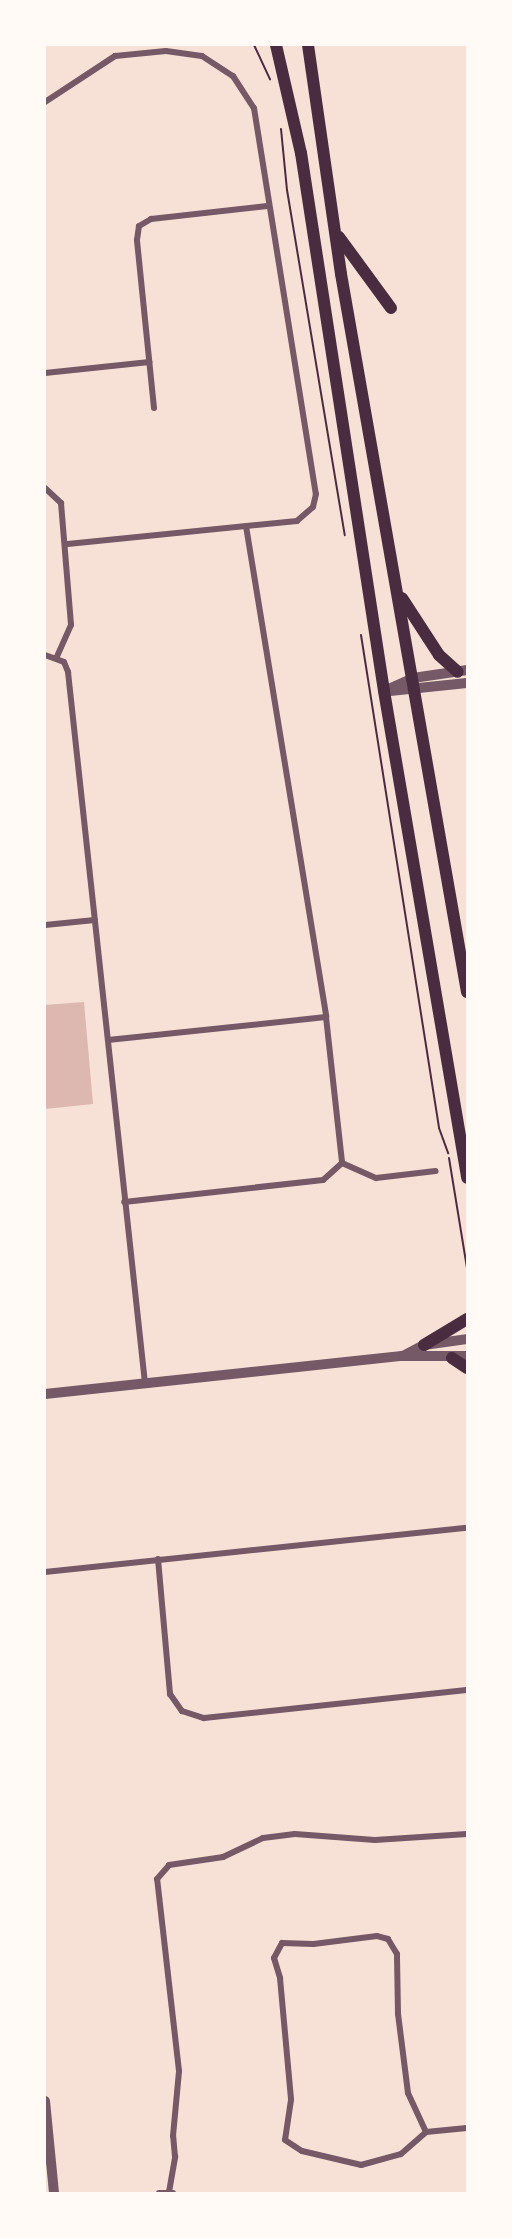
<!DOCTYPE html>
<style>
body{margin:0}
#map{position:relative;width:512px;height:2238px;overflow:hidden;background:#f7e1d7;font-family:"PT Sans",sans-serif}
div>[style]{position:absolute}
[style*='--x']{left:calc(var(--x)*1px);top:calc(var(--y)*1px);width:calc(var(--w)*1px);rotate:calc(var(--a)*1deg)}
.water>*{inset:0;background:#dcb8b0}
.path>*{height:2px;margin:-1px;padding:0 1px;transform-origin:1px;border-radius:1px;background:#4a2c40}
.minor>*{height:6px;margin:-3px;padding:0 3px;transform-origin:3px;border-radius:3px;background:#755966}
.tertiary>*{height:10px;margin:-5px;padding:0 5px;transform-origin:5px;border-radius:5px;background:#755966}
.secondary>*{height:12px;margin:-6px;padding:0 6px;transform-origin:6px;border-radius:6px;background:#4a2c40}
span{translate:-50% -50%;white-space:nowrap;text-align:center;line-height:1.15;-webkit-text-stroke:4.5px #fffaf5;paint-order:stroke}
.frame{position:absolute;inset:0;border:46px solid #fffaf5;pointer-events:none}
</style>
<div id="map">
<div class="water">
<i style="clip-path:polygon(84px 1002px,93px 1104px,45px 1109px,45px 1005px)"></i>
</div>
<div class="path">
<i style="--x:254;--y:45;--w:38;--a:65"></i>
<i style="--x:281;--y:129;--w:61;--a:84.4"></i>
<i style="--x:287;--y:190;--w:350;--a:80.5"></i>
<i style="--x:361;--y:635;--w:499;--a:81"></i>
<i style="--x:439;--y:1128;--w:27;--a:70"></i>
<i style="--x:449;--y:1158;--w:111;--a:80.7"></i>
<i style="--x:467;--y:1382;--w:7;--a:90"></i>
</div>
<div class="minor">
<i style="--x:45;--y:102;--w:84;--a:-33.3"></i>
<i style="--x:115;--y:56;--w:51;--a:-5.6"></i>
<i style="--x:166;--y:51;--w:36;--a:8"></i>
<i style="--x:202;--y:56;--w:37;--a:33"></i>
<i style="--x:233;--y:76;--w:38;--a:57"></i>
<i style="--x:254;--y:108;--w:391;--a:80.9"></i>
<i style="--x:316;--y:494;--w:13;--a:103"></i>
<i style="--x:313;--y:507;--w:21;--a:139"></i>
<i style="--x:297;--y:521;--w:233;--a:174.3"></i>
<i style="--x:45;--y:373;--w:105;--a:-6"></i>
<i style="--x:154;--y:408;--w:169;--a:-95.8"></i>
<i style="--x:137;--y:240;--w:14;--a:-82"></i>
<i style="--x:139;--y:226;--w:14;--a:-30"></i>
<i style="--x:151;--y:219;--w:117;--a:-6.4"></i>
<i style="--x:45;--y:488;--w:22;--a:43"></i>
<i style="--x:61;--y:503;--w:122;--a:85.3"></i>
<i style="--x:71;--y:625;--w:36;--a:114"></i>
<i style="--x:246;--y:526;--w:497;--a:80.7"></i>
<i style="--x:45;--y:655;--w:20;--a:20"></i>
<i style="--x:64;--y:662;--w:11;--a:68"></i>
<i style="--x:68;--y:672;--w:715;--a:83.82"></i>
<i style="--x:45;--y:925;--w:50;--a:-5.7"></i>
<i style="--x:108;--y:1040;--w:219;--a:-6"></i>
<i style="--x:326;--y:1017;--w:147;--a:83.7"></i>
<i style="--x:342;--y:1163;--w:25;--a:138"></i>
<i style="--x:323;--y:1180;--w:200;--a:173.7"></i>
<i style="--x:342;--y:1163;--w:37;--a:24"></i>
<i style="--x:376;--y:1178;--w:60;--a:-6.7"></i>
<i style="--x:158;--y:1559;--w:136;--a:84.9"></i>
<i style="--x:170;--y:1694;--w:21;--a:55"></i>
<i style="--x:182;--y:1711;--w:23;--a:18"></i>
<i style="--x:204;--y:1718;--w:264;--a:-6.1"></i>
<i style="--x:45;--y:1572;--w:424;--a:-6"></i>
<i style="--x:426;--y:2132;--w:43;--a:-114.8"></i>
<i style="--x:408;--y:2093;--w:80;--a:-97.2"></i>
<i style="--x:398;--y:2014;--w:60;--a:-91"></i>
<i style="--x:397;--y:1954;--w:17;--a:-121"></i>
<i style="--x:388;--y:1939;--w:11;--a:-165"></i>
<i style="--x:377;--y:1936;--w:64;--a:172.9"></i>
<i style="--x:313;--y:1944;--w:31;--a:-178"></i>
<i style="--x:282;--y:1943;--w:17;--a:118"></i>
<i style="--x:274;--y:1958;--w:21;--a:73"></i>
<i style="--x:280;--y:1978;--w:122;--a:84.8"></i>
<i style="--x:291;--y:2100;--w:40;--a:98.5"></i>
<i style="--x:285;--y:2140;--w:20;--a:33"></i>
<i style="--x:302;--y:2151;--w:61;--a:13.3"></i>
<i style="--x:361;--y:2165;--w:41;--a:-15.4"></i>
<i style="--x:401;--y:2154;--w:33;--a:-41"></i>
<i style="--x:426;--y:2132;--w:41;--a:-5.6"></i>
<i style="--x:169;--y:2192;--w:36;--a:-80"></i>
<i style="--x:175;--y:2157;--w:21;--a:-95"></i>
<i style="--x:173;--y:2136;--w:65;--a:-84.7"></i>
<i style="--x:179;--y:2071;--w:193;--a:-96.5"></i>
<i style="--x:157;--y:1879;--w:18;--a:-49"></i>
<i style="--x:169;--y:1865;--w:55;--a:-8.4"></i>
<i style="--x:223;--y:1857;--w:44;--a:-25.4"></i>
<i style="--x:263;--y:1838;--w:32;--a:-7"></i>
<i style="--x:295;--y:1834;--w:80;--a:4.3"></i>
<i style="--x:375;--y:1840;--w:92;--a:-3.7"></i>
<i style="--x:159;--y:2193;--w:14;--a:0"></i>
</div>
<div class="tertiary">
<i style="--x:384;--y:691;--w:32;--a:-24"></i>
<i style="--x:413;--y:678;--w:55;--a:-8.4"></i>
<i style="--x:390;--y:691;--w:77;--a:-5.9"></i>
<i style="--x:405;--y:1355;--w:21;--a:-28"></i>
<i style="--x:424;--y:1345;--w:43;--a:-7.9"></i>
<i style="--x:45;--y:1394;--w:359;--a:-6.1"></i>
<i style="--x:402;--y:1356;--w:65;--a:0"></i>
<i style="--x:45;--y:2101;--w:92;--a:84.4"></i>
</div>
<div class="secondary">
<i style="--x:276;--y:45;--w:111;--a:77"></i>
<i style="--x:301;--y:153;--w:544;--a:81.23"></i>
<i style="--x:384;--y:691;--w:494;--a:80.3"></i>
<i style="--x:308;--y:45;--w:231;--a:81.8"></i>
<i style="--x:341;--y:274;--w:729;--a:80.05"></i>
<i style="--x:339;--y:237;--w:88;--a:53.8"></i>
<i style="--x:402;--y:598;--w:68;--a:57"></i>
<i style="--x:439;--y:655;--w:25;--a:42"></i>
<i style="--x:424;--y:1345;--w:50;--a:-31.2"></i>
<i style="--x:452;--y:1358;--w:18;--a:34"></i>
</div>
<div class="frame"></div>
</div>
